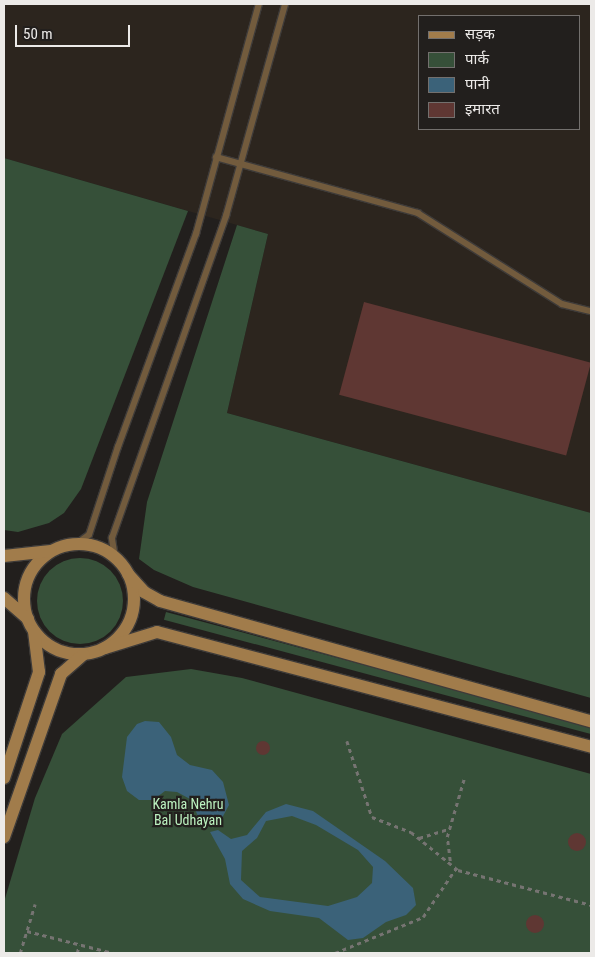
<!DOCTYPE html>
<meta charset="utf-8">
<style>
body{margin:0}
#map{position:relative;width:595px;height:957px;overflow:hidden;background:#221f1d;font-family:"Roboto Condensed","Noto Sans Devanagari",sans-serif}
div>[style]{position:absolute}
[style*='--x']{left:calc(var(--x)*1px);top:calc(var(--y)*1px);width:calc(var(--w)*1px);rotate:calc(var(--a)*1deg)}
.built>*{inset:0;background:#2c251e}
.green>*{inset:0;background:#365039;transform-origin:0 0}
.round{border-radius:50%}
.water>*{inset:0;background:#3b6279}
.building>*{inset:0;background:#5f3733;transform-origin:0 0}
.path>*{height:2.5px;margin-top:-1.25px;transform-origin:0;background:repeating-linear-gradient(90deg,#767472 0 4px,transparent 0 8px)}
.roads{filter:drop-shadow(1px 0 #3e3b39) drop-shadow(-1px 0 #3e3b39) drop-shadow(0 1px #3e3b39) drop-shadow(0 -1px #3e3b39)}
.lane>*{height:5.5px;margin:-2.75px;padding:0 2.75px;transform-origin:2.75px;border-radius:2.75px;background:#725b3d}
.secondary>*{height:12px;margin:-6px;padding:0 6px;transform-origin:6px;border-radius:6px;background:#a17c4b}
.secondary>.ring{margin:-6px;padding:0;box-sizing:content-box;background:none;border:12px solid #a17c4b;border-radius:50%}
span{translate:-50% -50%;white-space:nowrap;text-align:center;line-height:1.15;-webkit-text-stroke:4.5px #221f1d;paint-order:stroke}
.park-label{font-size:14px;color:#bbf1bf}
.frame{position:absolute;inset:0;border:5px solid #eceae8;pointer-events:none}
.legend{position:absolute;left:418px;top:15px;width:162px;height:115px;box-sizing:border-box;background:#221f1d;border:1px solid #73706e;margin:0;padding:6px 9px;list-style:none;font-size:15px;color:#eceae8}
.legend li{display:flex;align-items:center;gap:10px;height:25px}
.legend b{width:25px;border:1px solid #73706e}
.scale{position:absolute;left:15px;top:25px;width:115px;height:22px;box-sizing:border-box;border:2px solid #eceae8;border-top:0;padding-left:6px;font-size:15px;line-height:18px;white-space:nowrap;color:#eceae8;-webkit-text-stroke:4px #221f1d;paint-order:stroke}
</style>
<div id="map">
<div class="built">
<i style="clip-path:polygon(evenodd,4px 4px,591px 4px,591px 513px,227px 413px,268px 234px,4px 158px,4px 4px,419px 16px,579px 16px,579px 129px,419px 129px,419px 16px)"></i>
</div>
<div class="green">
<i style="clip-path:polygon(4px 158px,188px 211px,81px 489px,64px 513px,49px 523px,18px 532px,4px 530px)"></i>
<i style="clip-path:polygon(237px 225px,268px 234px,227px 413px,591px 513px,591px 698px,193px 587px,154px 570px,139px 559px,147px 502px)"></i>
<i class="round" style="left:37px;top:558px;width:86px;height:86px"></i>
<i style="left:166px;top:612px;width:441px;height:8px;rotate:15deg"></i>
<i style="clip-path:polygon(191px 669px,242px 678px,591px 774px,591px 953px,4px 953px,4px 902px,35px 798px,62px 734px,126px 677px)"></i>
</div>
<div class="water">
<i style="clip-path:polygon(145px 721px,159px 722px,171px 737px,177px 755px,190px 765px,212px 770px,223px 782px,229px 805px,222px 818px,210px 823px,198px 816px,190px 799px,177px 792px,165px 791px,153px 800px,139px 800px,127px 791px,122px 777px,127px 737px,137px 724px)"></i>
<i style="clip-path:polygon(evenodd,286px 804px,313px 811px,385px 861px,413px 888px,416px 905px,406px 915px,386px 922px,363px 938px,348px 940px,319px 918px,270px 911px,243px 899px,230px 884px,225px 859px,210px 832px,218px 830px,231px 839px,247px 835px,266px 812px,286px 804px,292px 816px,316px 825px,358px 850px,373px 867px,372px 883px,357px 897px,328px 906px,260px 897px,241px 880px,242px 851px,257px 838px,266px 821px,292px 816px)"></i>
</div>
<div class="building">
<i style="left:364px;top:302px;width:235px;height:96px;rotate:15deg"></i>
<i class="round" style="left:256px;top:741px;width:14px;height:14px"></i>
<i class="round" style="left:568px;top:833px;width:18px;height:18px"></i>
<i class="round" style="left:526px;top:915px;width:18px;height:18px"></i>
</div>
<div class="path">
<i style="--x:347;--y:741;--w:80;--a:71.8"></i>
<i style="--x:372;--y:817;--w:42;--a:21"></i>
<i style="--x:411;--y:832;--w:60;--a:39"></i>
<i style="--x:458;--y:870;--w:138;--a:14.7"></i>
<i style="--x:419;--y:838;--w:31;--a:-17"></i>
<i style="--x:450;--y:861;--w:24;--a:-97"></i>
<i style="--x:447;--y:837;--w:60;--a:-73.7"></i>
<i style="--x:27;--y:931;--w:89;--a:14.3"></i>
<i style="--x:20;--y:953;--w:51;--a:-73"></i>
<i style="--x:77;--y:953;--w:8;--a:-76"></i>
<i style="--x:335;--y:953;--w:95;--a:-22.2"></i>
<i style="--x:423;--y:917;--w:59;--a:-56"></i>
</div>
<div class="roads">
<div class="lane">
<i style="--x:216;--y:157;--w:210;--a:15.5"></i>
<i style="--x:418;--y:213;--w:170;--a:32.3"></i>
<i style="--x:562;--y:304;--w:30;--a:14"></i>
<i style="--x:75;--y:545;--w:17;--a:-36"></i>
<i style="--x:89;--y:535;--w:93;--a:-71.8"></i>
<i style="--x:118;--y:447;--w:227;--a:-69.9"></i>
<i style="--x:196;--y:234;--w:238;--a:-74.7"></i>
<i style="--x:115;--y:558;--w:20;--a:-99"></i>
<i style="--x:112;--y:538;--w:342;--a:-70.5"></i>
<i style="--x:226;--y:216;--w:220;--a:-74.4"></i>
</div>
<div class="secondary">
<i class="ring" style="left:24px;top:544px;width:98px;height:98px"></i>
<i style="--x:4;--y:556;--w:47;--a:-6.1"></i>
<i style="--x:128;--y:574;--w:24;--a:48"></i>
<i style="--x:144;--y:592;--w:18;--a:29"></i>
<i style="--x:160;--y:601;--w:447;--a:15.6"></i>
<i style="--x:4;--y:598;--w:32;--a:41"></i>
<i style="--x:105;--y:648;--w:54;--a:-17.1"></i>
<i style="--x:157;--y:632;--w:449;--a:14.8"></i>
<i style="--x:4;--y:778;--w:112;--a:-71.7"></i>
<i style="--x:39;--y:672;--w:41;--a:-97"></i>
<i style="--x:4;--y:837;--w:173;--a:-70.7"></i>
<i style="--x:61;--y:674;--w:30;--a:-41"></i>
</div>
</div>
<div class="park-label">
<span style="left:188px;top:812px">Kamla Nehru<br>Bal Udhayan</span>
</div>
<div class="frame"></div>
<ul class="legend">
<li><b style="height:6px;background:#a17c4b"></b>सड़क</li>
<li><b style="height:14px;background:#365039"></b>पार्क</li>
<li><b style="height:14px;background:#3b6279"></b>पानी</li>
<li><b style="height:14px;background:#5f3733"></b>इमारत</li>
</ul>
<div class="scale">50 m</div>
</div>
